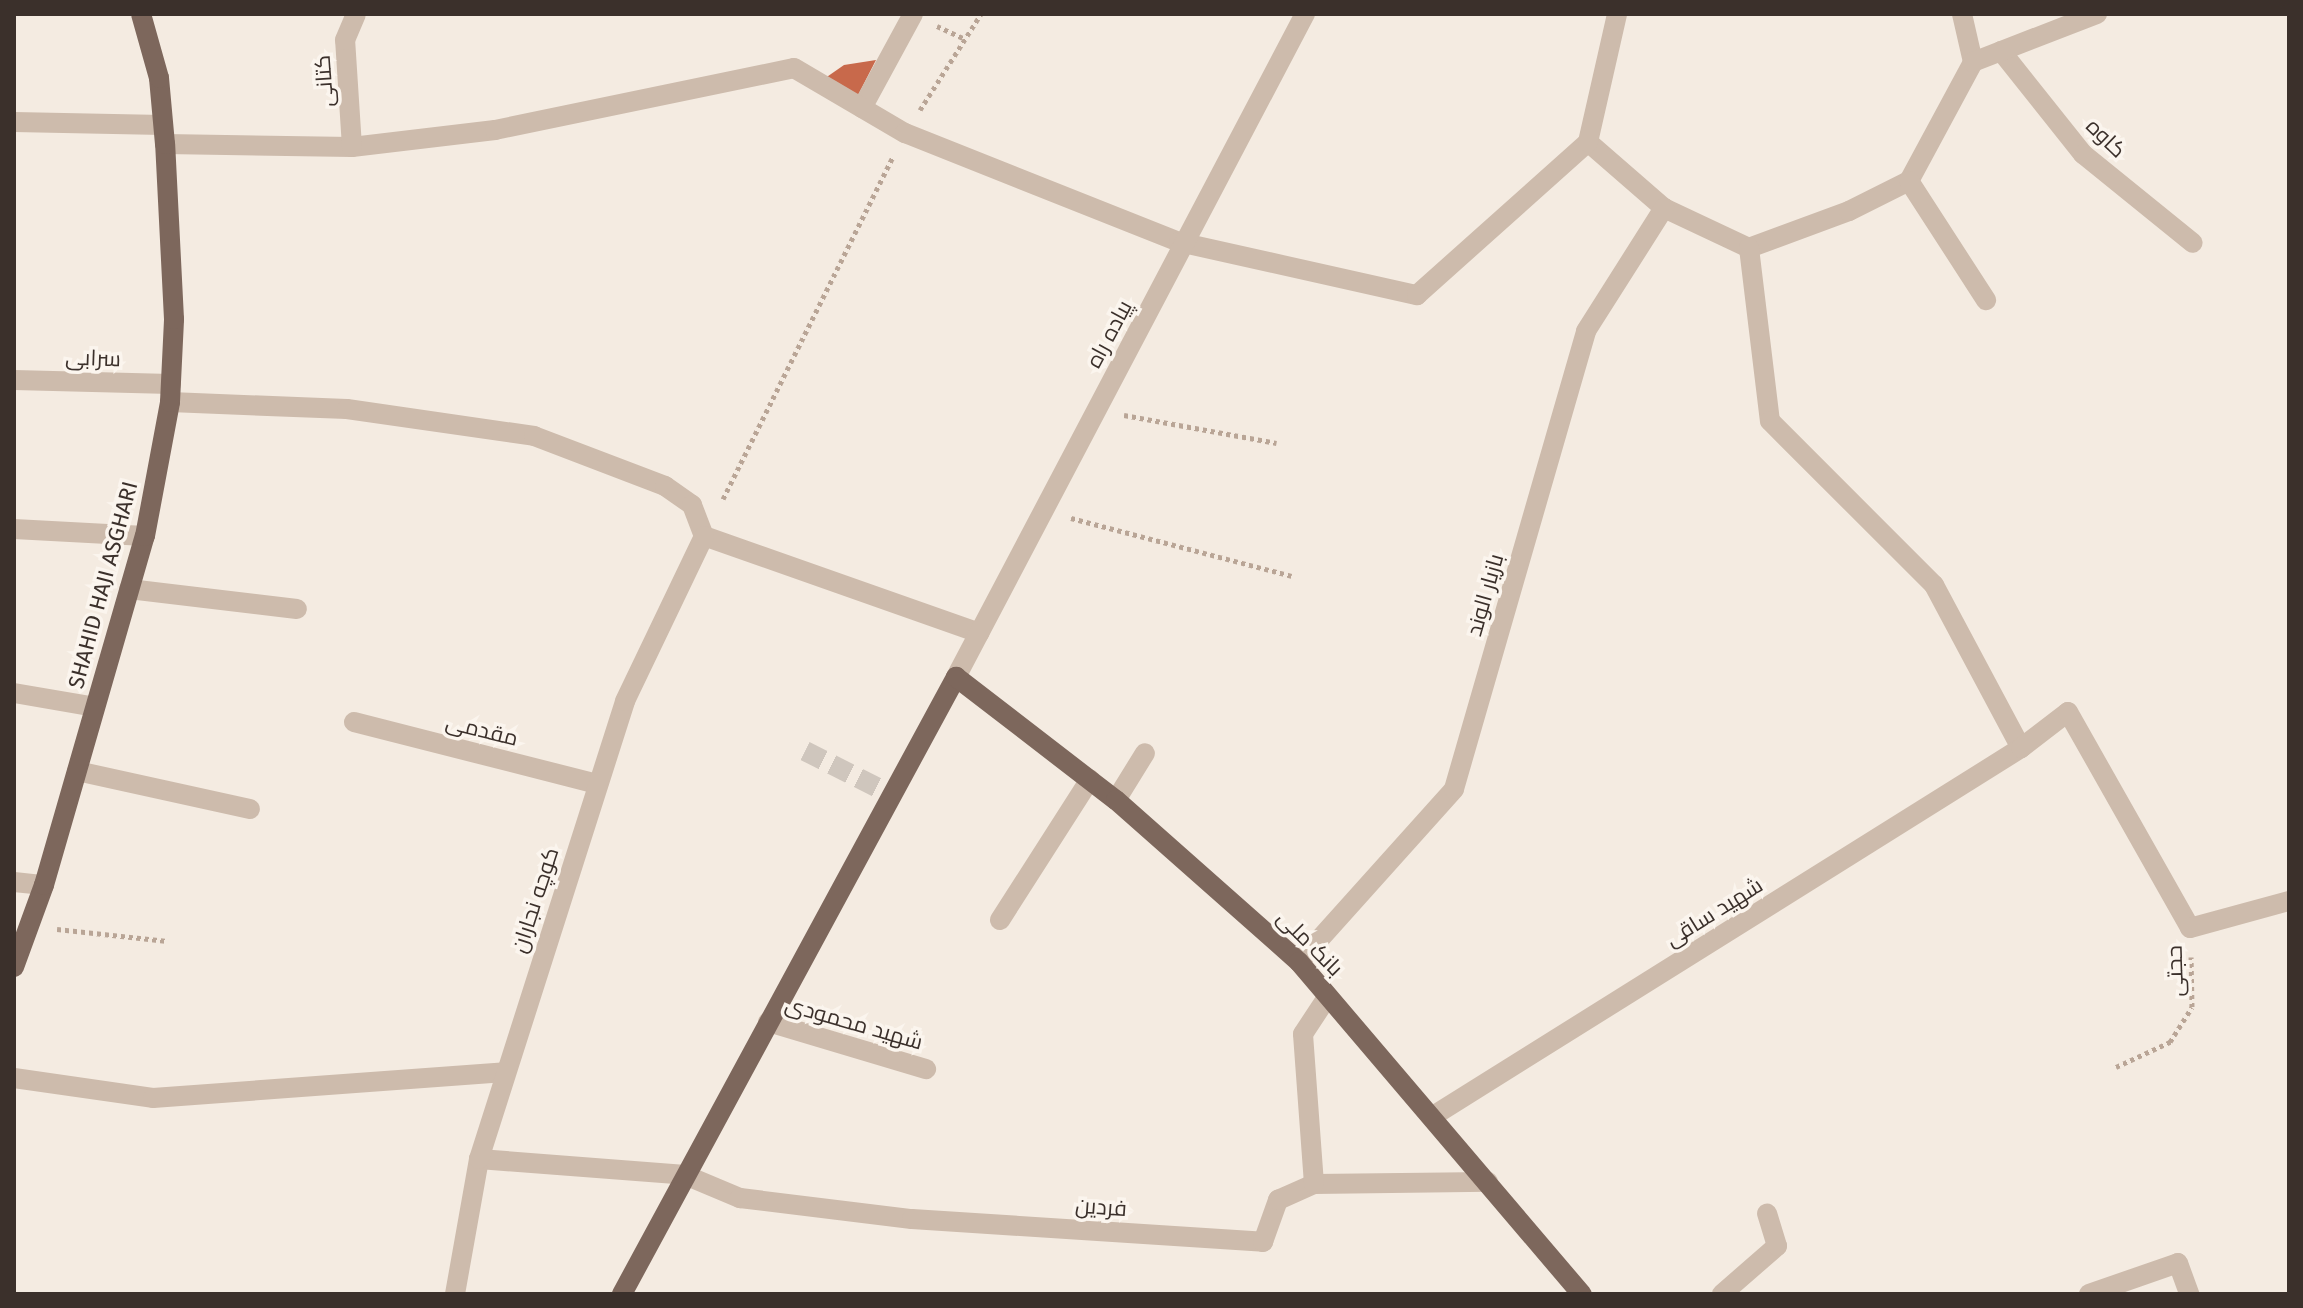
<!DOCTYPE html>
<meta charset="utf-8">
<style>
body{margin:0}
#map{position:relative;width:2303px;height:1308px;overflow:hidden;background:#f4ebe1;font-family:"Fira Sans",Cairo,sans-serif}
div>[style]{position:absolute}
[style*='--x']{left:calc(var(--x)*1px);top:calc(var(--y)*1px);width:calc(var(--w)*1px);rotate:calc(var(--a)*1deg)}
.building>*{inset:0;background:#c8694b}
.minor-tunnel>*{height:20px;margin-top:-10px;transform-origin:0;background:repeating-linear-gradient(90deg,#cfc6bd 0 20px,transparent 0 30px)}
.path>*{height:5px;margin-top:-2.5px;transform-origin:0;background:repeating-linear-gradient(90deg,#b9a596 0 4px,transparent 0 8px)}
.minor>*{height:20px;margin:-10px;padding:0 10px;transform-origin:10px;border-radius:10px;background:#cdbbac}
.major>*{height:20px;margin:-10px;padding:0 10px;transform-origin:10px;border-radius:10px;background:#7d675c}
span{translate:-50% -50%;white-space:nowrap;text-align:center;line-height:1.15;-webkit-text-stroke:7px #fbf5ee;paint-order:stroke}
.street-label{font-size:22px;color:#3b302b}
.frame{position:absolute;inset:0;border:16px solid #3b302b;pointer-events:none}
</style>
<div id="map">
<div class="building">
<i style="clip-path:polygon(876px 60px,855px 101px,821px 81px,844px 65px)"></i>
</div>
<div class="minor-tunnel">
<i style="--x:805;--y:751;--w:97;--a:26.8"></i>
</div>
<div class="path">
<i style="--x:937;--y:26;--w:31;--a:25"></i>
<i style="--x:920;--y:110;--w:114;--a:-57.6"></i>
<i style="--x:1124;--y:415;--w:155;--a:10.4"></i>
<i style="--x:723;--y:499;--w:382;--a:-63.6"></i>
<i style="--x:1071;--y:518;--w:228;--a:14.7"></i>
<i style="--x:57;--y:929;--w:111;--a:6.2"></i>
<i style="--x:2116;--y:1067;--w:60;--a:-24.8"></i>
<i style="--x:2170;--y:1042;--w:41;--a:-57.8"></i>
<i style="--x:2192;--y:1007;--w:50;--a:-91.1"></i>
</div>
<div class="minor">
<i style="--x:1962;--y:14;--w:49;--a:77.1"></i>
<i style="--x:2001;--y:51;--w:132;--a:51.5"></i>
<i style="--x:2083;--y:154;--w:141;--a:39"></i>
<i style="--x:862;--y:108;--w:107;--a:-61.5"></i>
<i style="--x:14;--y:122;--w:149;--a:1.2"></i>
<i style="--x:1588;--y:142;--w:101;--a:41"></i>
<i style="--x:1664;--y:208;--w:94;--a:25.2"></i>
<i style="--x:1749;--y:248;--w:107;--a:-20.3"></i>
<i style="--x:1849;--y:211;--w:67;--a:-26.6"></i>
<i style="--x:1909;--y:181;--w:135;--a:-61.7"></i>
<i style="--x:1973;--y:62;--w:133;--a:-21.2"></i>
<i style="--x:165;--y:144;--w:187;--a:0.9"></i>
<i style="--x:352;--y:147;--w:144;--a:-6.8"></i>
<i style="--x:495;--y:130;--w:305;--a:-11.7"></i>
<i style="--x:794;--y:68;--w:129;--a:30.4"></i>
<i style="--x:905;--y:133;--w:295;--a:21.7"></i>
<i style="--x:1179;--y:242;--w:244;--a:12.6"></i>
<i style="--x:1417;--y:295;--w:229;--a:-41.8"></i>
<i style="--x:1588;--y:142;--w:131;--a:-77.2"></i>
<i style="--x:352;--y:147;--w:107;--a:-93.7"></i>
<i style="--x:345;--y:40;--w:28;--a:-67"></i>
<i style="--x:1909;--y:181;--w:142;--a:57.1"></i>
<i style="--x:1749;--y:248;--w:174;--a:83.1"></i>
<i style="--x:1770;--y:421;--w:232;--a:45"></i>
<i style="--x:1934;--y:585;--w:185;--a:61.9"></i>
<i style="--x:14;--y:380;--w:157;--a:1.5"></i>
<i style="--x:170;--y:402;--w:177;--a:2.3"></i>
<i style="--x:347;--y:409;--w:189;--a:8.2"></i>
<i style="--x:534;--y:436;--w:140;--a:20.9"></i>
<i style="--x:665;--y:486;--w:33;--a:35"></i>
<i style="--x:692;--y:505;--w:33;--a:69"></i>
<i style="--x:704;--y:536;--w:292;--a:19.4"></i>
<i style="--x:14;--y:529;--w:131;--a:3.1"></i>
<i style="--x:129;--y:589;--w:169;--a:6.8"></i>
<i style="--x:956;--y:677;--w:749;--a:-62.24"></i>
<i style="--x:14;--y:693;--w:82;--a:9.8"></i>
<i style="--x:354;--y:722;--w:252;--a:14.3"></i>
<i style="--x:77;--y:771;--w:177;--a:12.4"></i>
<i style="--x:1116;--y:800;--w:55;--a:-58.3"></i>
<i style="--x:14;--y:882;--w:30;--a:6"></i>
<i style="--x:1000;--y:920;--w:167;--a:-57.4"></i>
<i style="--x:1299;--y:962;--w:232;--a:-48.1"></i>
<i style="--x:1454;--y:789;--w:477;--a:-73.9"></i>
<i style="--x:1586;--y:331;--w:146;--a:-57.6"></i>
<i style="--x:768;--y:1022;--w:165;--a:16.6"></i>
<i style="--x:14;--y:1078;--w:140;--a:8.2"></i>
<i style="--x:153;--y:1098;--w:353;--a:-4.2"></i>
<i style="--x:1433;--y:1116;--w:694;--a:-32.04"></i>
<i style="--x:2021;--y:748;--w:59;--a:-37.5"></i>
<i style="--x:2068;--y:712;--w:248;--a:60.5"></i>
<i style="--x:2190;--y:928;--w:103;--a:-15.3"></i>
<i style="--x:479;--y:1159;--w:207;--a:4.4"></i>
<i style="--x:685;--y:1175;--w:60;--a:22.7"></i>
<i style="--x:740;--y:1198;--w:173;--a:7"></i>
<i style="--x:912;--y:1219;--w:352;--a:3.7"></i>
<i style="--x:1263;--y:1242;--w:45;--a:-70.3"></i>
<i style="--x:1278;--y:1200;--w:39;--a:-24"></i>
<i style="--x:1314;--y:1184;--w:174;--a:-0.7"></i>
<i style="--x:1314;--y:1184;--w:150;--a:-94.2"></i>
<i style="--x:1303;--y:1034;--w:45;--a:-56.7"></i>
<i style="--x:455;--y:1294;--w:137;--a:-79.9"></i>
<i style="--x:479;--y:1159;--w:481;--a:-72.3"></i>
<i style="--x:625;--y:701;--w:183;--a:-64.4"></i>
<i style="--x:1722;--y:1294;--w:73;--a:-41.1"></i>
<i style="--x:1777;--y:1246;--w:34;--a:-107"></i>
<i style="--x:2089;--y:1294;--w:94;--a:-19.2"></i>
<i style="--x:2178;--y:1263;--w:33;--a:70"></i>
</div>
<div class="major">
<i style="--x:14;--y:967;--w:87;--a:-69.9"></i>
<i style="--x:44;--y:885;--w:363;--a:-73.9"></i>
<i style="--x:145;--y:536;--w:136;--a:-79.4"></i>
<i style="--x:170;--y:402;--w:83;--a:-87.2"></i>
<i style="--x:174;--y:319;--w:175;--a:-92.9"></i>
<i style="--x:165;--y:144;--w:66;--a:-95.2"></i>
<i style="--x:159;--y:78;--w:66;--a:-105.7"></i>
<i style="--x:622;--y:1294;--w:702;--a:-61.57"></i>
<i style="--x:956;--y:677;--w:202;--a:37.6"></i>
<i style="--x:1116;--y:800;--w:244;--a:41.5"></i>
<i style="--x:1299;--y:962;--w:436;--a:49.6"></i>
</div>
<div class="street-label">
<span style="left:324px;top:81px;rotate:-94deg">کتانی</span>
<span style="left:2106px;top:138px;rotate:44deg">کاوه</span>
<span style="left:1109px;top:334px;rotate:-62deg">پیاده راه</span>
<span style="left:93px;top:358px;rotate:2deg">سرابی</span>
<span style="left:103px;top:585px;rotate:-75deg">SHAHID HAJI ASGHARI</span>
<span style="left:1485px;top:595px;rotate:-74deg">بازیار الوند</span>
<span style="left:482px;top:730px;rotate:14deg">مقدمی</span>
<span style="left:535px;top:900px;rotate:-72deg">کوچه نجاران</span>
<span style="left:1714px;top:912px;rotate:-32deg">شهید ساقی</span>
<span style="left:1310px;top:943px;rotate:45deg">بانک ملی</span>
<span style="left:2175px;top:971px;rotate:-92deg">حجتی</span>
<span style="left:854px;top:1023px;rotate:16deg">شهید محمودی</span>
<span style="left:1101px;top:1207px;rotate:4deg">فردین</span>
</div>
<div class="frame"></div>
</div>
